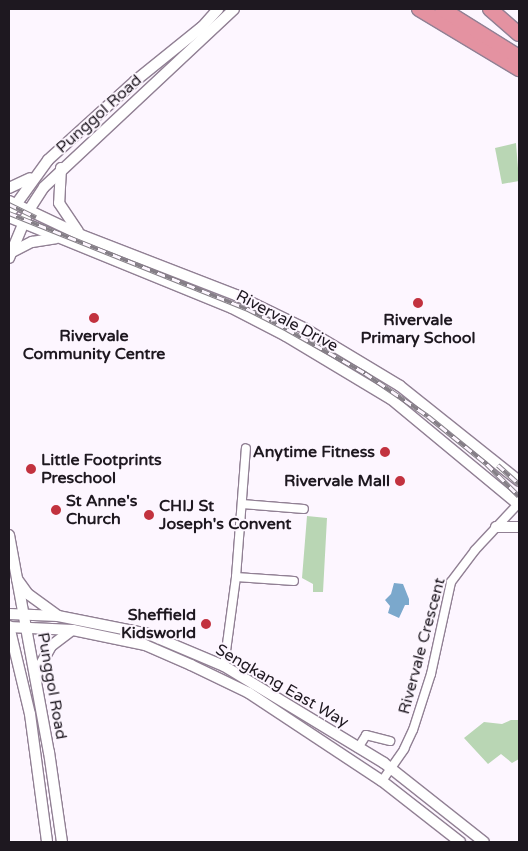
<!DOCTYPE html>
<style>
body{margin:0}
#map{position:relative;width:528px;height:851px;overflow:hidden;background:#fdf6ff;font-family:"Varela Round",sans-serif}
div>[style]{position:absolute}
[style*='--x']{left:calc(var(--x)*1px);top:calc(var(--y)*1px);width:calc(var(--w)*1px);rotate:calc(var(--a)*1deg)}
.green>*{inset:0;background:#b9d6b4}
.water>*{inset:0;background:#7ba8cc}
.roads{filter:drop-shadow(1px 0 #918094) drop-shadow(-1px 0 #918094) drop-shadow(0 1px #918094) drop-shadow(0 -1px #918094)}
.street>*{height:8px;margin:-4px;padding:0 4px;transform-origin:4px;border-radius:4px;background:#fff}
.secondary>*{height:10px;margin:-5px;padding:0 5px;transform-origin:5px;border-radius:5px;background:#fff}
.highway>*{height:14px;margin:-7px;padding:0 7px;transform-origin:7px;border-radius:7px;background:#e492a1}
.rail>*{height:4.5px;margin-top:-2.25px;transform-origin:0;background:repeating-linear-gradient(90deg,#fdf6ff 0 8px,#857f87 0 16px);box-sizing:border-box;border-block:1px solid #857f87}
.dots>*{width:14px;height:14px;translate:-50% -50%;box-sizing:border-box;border:2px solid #fdf6ff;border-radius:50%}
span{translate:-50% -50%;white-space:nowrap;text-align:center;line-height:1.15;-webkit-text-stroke:4px #fdf6ff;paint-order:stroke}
.street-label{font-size:16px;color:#1e1820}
.poi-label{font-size:16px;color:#1e1820;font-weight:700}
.right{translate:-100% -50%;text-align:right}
.left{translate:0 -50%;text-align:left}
.frame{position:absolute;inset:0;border:10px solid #1e1820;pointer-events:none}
</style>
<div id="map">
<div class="green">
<i style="clip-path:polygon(516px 143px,519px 181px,502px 184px,495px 148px)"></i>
<i style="clip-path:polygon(307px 516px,327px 518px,323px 592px,313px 592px,313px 584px,302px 578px)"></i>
<i style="clip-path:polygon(511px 720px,519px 720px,519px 759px,512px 763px,501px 754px,488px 764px,464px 738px,484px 722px,502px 724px)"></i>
</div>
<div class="water">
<i style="clip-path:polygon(394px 583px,403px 584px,409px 599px,409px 605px,405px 605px,399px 618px,388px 613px,390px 606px,385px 600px,391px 594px)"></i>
</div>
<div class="roads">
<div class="street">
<i style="--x:242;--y:504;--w:62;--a:4.6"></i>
<i style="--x:236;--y:577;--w:58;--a:3.9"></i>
<i style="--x:224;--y:666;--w:90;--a:-82.3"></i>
<i style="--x:236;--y:577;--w:129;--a:-85.6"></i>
<i style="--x:358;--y:748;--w:15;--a:-58"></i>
<i style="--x:366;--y:735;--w:25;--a:14"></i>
<i style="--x:382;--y:781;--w:39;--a:-55"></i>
<i style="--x:404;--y:749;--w:21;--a:-65"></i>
<i style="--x:413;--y:730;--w:59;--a:-72.2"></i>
<i style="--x:431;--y:674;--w:94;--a:-77.7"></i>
<i style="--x:451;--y:582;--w:40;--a:-53"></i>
<i style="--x:475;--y:550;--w:64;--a:-46.9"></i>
</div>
<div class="secondary">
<i style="--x:61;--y:168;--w:35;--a:93"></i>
<i style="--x:59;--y:203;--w:34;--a:56"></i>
<i style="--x:9;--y:188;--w:23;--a:-25"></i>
<i style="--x:9;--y:201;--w:80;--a:25.3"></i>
<i style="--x:81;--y:235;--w:166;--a:21.2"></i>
<i style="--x:236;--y:295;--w:76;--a:25.9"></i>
<i style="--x:304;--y:328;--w:112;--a:31.1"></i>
<i style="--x:400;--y:386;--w:152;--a:38.6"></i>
<i style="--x:12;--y:210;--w:62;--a:-54.2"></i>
<i style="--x:48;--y:160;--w:118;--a:-42.2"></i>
<i style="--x:135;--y:81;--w:86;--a:-38.9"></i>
<i style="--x:202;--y:27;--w:24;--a:-48"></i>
<i style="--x:9;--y:217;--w:241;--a:22.2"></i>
<i style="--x:232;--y:308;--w:61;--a:27.4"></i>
<i style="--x:286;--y:336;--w:122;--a:31"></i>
<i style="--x:391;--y:399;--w:166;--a:39.6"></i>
<i style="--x:10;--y:253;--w:25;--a:-27"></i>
<i style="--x:32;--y:242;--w:24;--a:-9"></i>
<i style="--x:9;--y:258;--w:52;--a:-67.4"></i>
<i style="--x:29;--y:210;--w:27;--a:-57"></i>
<i style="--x:44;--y:187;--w:260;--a:-43.1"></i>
<i style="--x:496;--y:527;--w:23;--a:0"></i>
<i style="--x:9;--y:535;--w:221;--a:79.6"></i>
<i style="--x:49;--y:752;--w:91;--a:81.8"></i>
<i style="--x:17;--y:579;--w:19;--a:54"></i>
<i style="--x:28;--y:594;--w:37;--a:36"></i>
<i style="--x:9;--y:614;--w:49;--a:2.3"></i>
<i style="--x:58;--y:616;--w:92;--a:11.3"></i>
<i style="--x:148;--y:634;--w:82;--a:22.8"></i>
<i style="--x:224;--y:666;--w:187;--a:31.2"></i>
<i style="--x:384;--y:763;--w:127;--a:38.3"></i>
<i style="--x:9;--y:626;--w:90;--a:76.6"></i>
<i style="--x:30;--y:714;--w:129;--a:82.4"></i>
<i style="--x:9;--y:627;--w:64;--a:2.7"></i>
<i style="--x:73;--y:630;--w:74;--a:11.8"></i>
<i style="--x:145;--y:645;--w:50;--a:23.5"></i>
<i style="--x:191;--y:665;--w:64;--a:25.8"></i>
<i style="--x:249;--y:693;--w:159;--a:33.5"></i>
<i style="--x:382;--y:781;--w:99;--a:38"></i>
<i style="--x:35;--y:675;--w:33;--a:-61"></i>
<i style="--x:51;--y:646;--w:26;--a:-37"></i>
</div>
<div class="highway">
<i style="--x:419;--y:9;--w:117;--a:31"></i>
<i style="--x:442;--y:9;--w:91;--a:31.9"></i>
<i style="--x:490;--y:9;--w:38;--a:41"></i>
</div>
</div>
<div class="rail">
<i style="--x:9;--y:204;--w:30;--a:26"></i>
<i style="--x:9;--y:213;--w:258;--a:21.9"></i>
<i style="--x:248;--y:309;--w:44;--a:27.1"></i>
<i style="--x:287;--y:329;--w:90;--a:29.4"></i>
<i style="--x:365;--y:373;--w:76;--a:34.3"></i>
<i style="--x:428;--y:416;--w:76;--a:39.1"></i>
<i style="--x:487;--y:464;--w:45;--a:45"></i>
<i style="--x:498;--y:465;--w:28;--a:42"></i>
</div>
<div class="dots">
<i style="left:418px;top:303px;background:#c2323f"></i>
<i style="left:94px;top:318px;background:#c2323f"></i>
<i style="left:385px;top:452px;background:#c2323f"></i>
<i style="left:31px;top:469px;background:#c2323f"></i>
<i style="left:400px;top:481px;background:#c2323f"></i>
<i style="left:56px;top:510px;background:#c2323f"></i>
<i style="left:149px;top:515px;background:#c2323f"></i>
<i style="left:206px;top:624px;background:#c2323f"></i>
</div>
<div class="street-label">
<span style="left:99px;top:114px;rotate:-42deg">Punggol Road</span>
<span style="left:287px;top:321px;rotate:28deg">Rivervale Drive</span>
<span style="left:422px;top:646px;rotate:-75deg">Rivervale Crescent</span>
<span style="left:52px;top:686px;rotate:80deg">Punggol Road</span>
<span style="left:282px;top:686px;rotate:30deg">Sengkang East Way</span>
</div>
<div class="poi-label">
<span style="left:418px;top:329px">Rivervale<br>Primary School</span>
<span style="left:94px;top:345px">Rivervale<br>Community Centre</span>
<span class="right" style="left:375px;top:452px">Anytime Fitness</span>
<span class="left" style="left:41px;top:469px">Little Footprints<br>Preschool</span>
<span class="right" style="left:390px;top:481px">Rivervale Mall</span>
<span class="left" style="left:66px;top:510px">St Anne's<br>Church</span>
<span class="left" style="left:159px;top:515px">CHIJ St<br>Joseph's Convent</span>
<span class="right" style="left:196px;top:624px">Sheffield<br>Kidsworld</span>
</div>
<div class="frame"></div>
</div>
